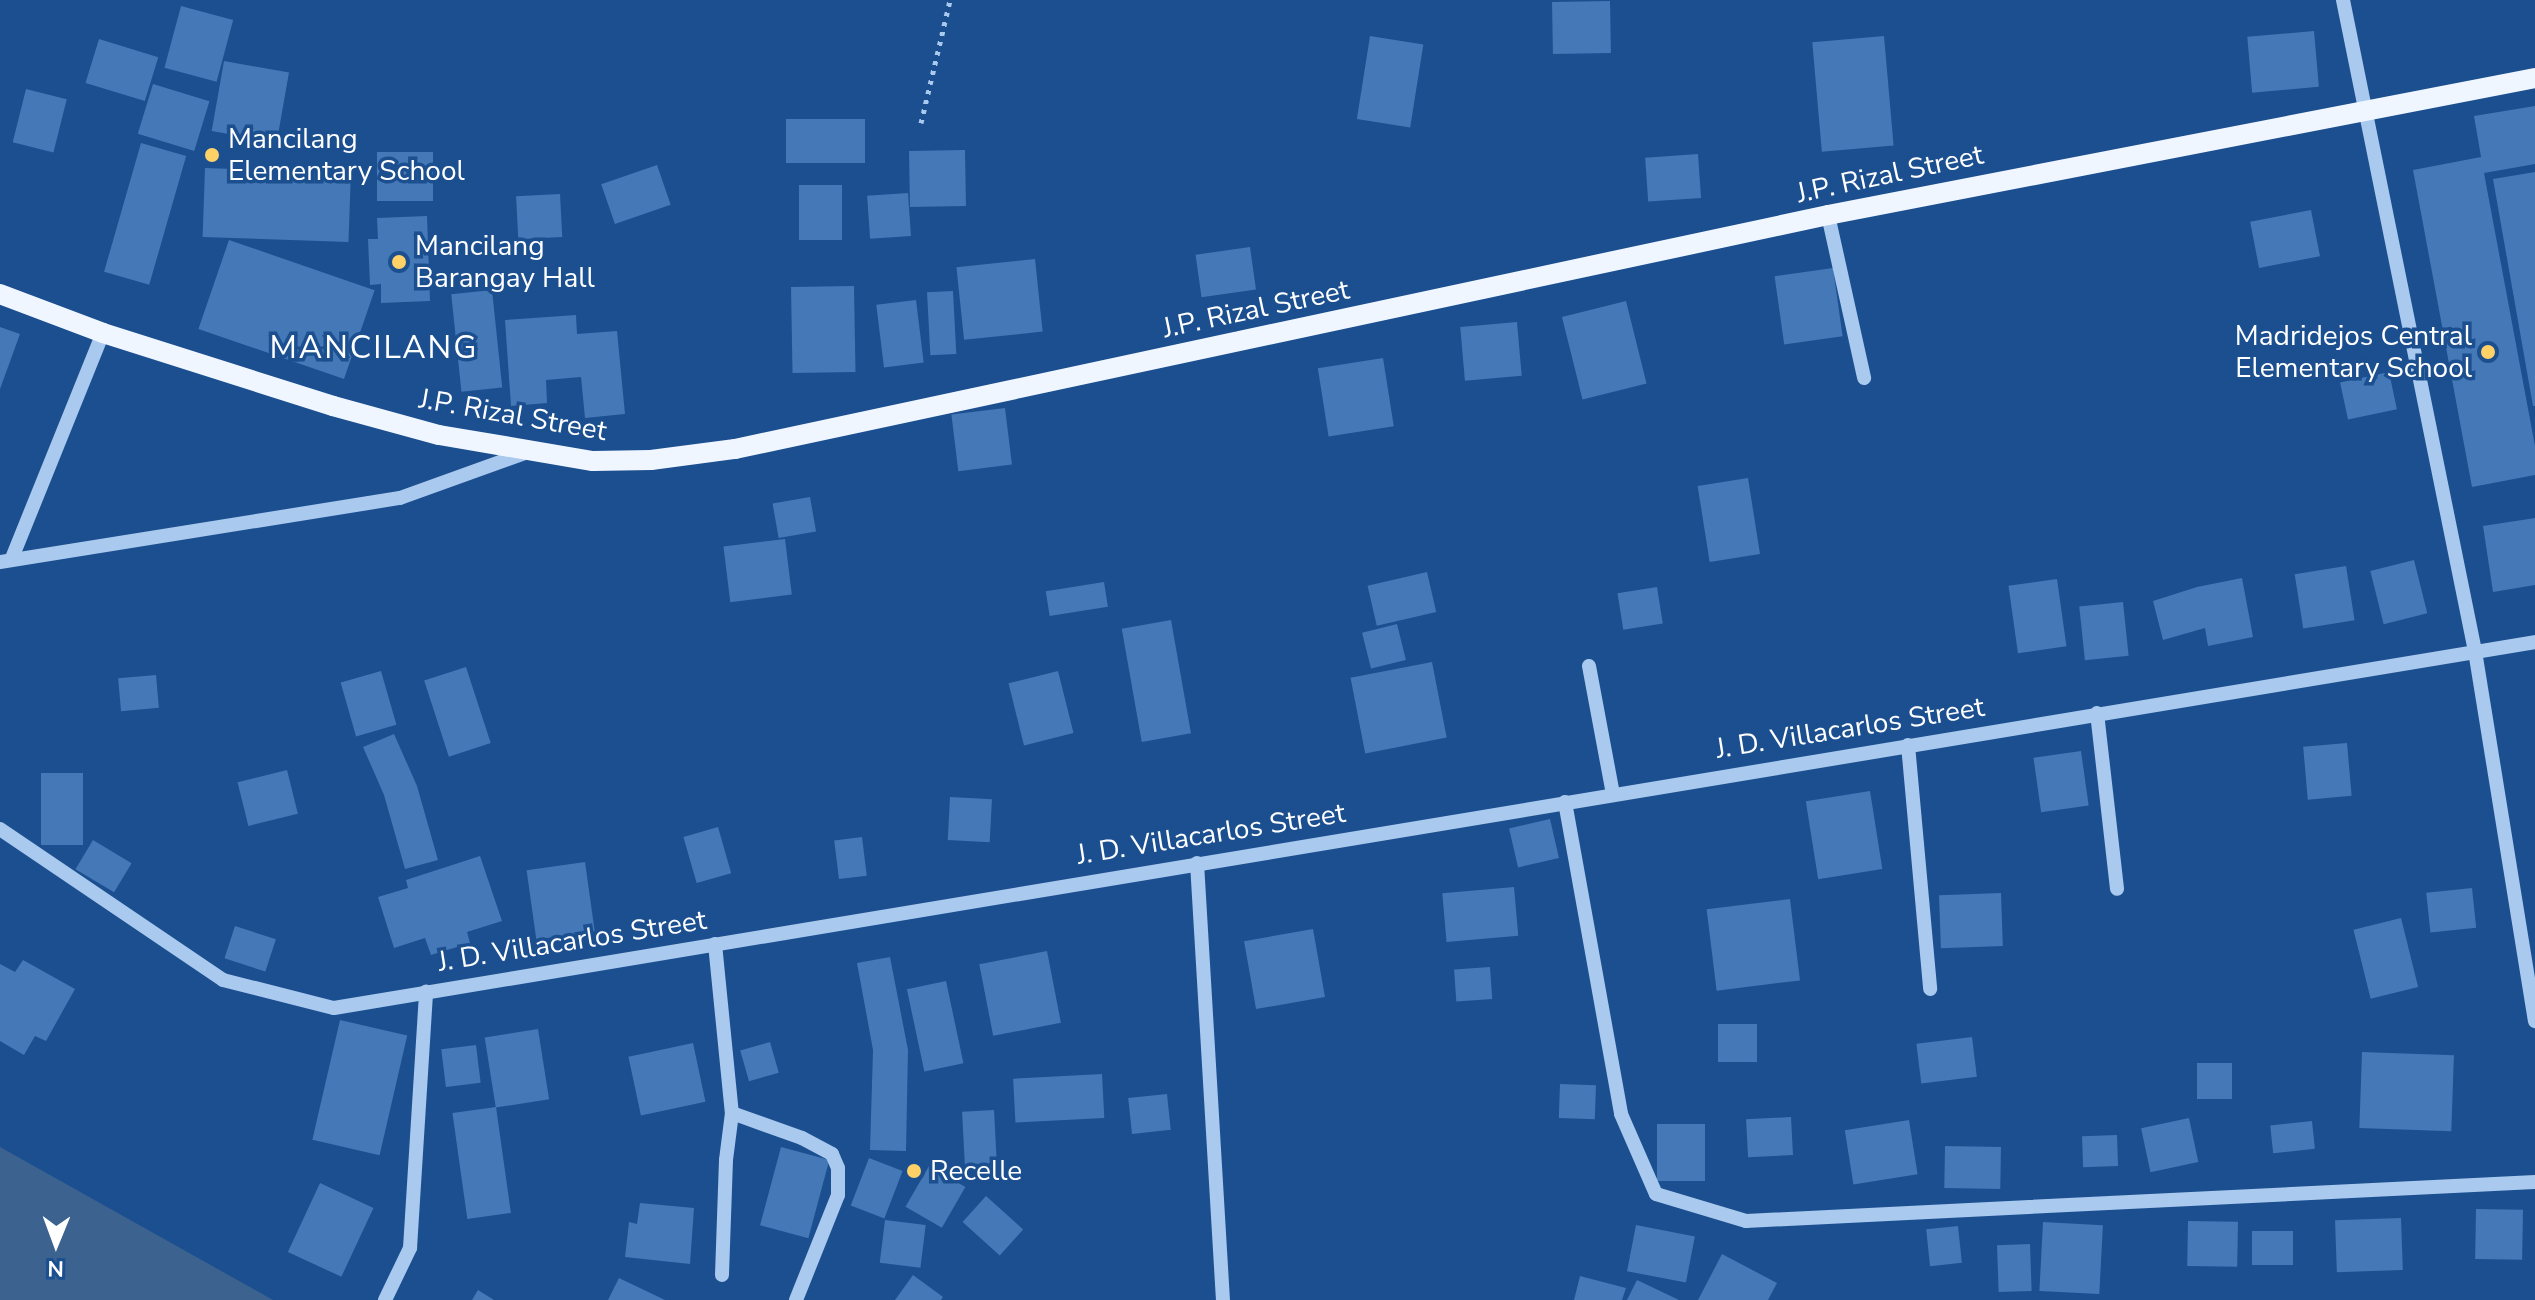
<!DOCTYPE html>
<style>
body{margin:0}
#map{position:relative;width:2535px;height:1300px;overflow:hidden;background:#1b4f8f;font-family:"Nunito Sans",sans-serif}
div>[style]{position:absolute}
[style*='--x']{left:calc(var(--x)*1px);top:calc(var(--y)*1px);width:calc(var(--w)*1px);rotate:calc(var(--a)*1deg)}
.water>*{inset:0;background:#3c6290}
.building>*{inset:0;background:#4478b7;transform-origin:0 0}
.path>*{height:5px;margin-top:-2.5px;transform-origin:0;background:repeating-linear-gradient(90deg,#a9c9ee 0 4px,transparent 0 10px)}
.minor>*{height:14px;margin:-7px;padding:0 7px;transform-origin:7px;border-radius:7px;background:#a9c9ee}
.major>*{height:20px;margin:-10px;padding:0 10px;transform-origin:10px;border-radius:10px;background:#f0f6ff}
.dots>*{width:22px;height:22px;translate:-50% -50%;box-sizing:border-box;border:4px solid #1b4f8f;border-radius:50%}
span{translate:-50% -50%;white-space:nowrap;text-align:center;line-height:1.15;-webkit-text-stroke:7px #1b4f8f;paint-order:stroke}
.poi-label{font-size:28px;color:#fff}
.left{translate:0 -50%;text-align:left}
.right{translate:-100% -50%;text-align:right}
.street-label{font-size:28px;color:#fff}
.quarter-label{font-size:32px;color:#fff;letter-spacing:2px}
.north{position:absolute;left:16px;top:1204px;width:80px;height:80px;-webkit-text-stroke:6px #1b4f8f;paint-order:stroke;rotate:181deg;font-size:22px;font-weight:700;line-height:32px;text-align:center;color:#fff}
.north::after{content:'';display:block;margin:auto;width:28px;height:36px;background:#fff;clip-path:polygon(50% 0,100% 100%,50% 72%,0 100%)}
</style>
<div id="map">
<div class="water">
<i style="clip-path:polygon(0 1147px,273px 1300px,0 1300px)"></i>
</div>
<div class="building">
<i style="left:1610px;top:1px;width:52px;height:58px;rotate:89deg"></i>
<i style="left:181px;top:6px;width:54px;height:64px;rotate:15deg"></i>
<i style="left:2314px;top:31px;width:56px;height:67px;rotate:85deg"></i>
<i style="left:1370px;top:36px;width:54px;height:84px;rotate:9deg"></i>
<i style="left:1884px;top:36px;width:110px;height:72px;rotate:85deg"></i>
<i style="left:99px;top:39px;width:62px;height:46px;rotate:17deg"></i>
<i style="left:224px;top:61px;width:66px;height:71px;rotate:10deg"></i>
<i style="left:153px;top:84px;width:59px;height:52px;rotate:17deg"></i>
<i style="left:26px;top:89px;width:42px;height:55px;rotate:14deg"></i>
<i style="clip-path:polygon(2535px 106px,2535px 164px,2484px 173px,2535px 446px,2535px 475px,2472px 487px,2413px 170px,2481px 157px,2474px 116px)"></i>
<i style="left:786px;top:119px;width:79px;height:44px"></i>
<i style="left:141px;top:143px;width:47px;height:134px;rotate:16deg"></i>
<i style="left:965px;top:150px;width:56px;height:56px;rotate:89deg"></i>
<i style="left:433px;top:152px;width:49px;height:56px;rotate:90deg"></i>
<i style="left:1698px;top:154px;width:44px;height:53px;rotate:86deg"></i>
<i style="left:657px;top:165px;width:42px;height:59px;rotate:71deg"></i>
<i style="left:205px;top:168px;width:146px;height:69px;rotate:2deg"></i>
<i style="clip-path:polygon(2535px 172px,2535px 406px,2533px 406px,2493px 179px)"></i>
<i style="left:799px;top:185px;width:43px;height:55px"></i>
<i style="left:908px;top:193px;width:43px;height:41px;rotate:86deg"></i>
<i style="left:560px;top:194px;width:43px;height:44px;rotate:87deg"></i>
<i style="left:2311px;top:210px;width:47px;height:62px;rotate:79deg"></i>
<i style="clip-path:polygon(427px 216px,430px 301px,381px 303px,381px 284px,370px 285px,368px 239px,378px 239px,377px 218px)"></i>
<i style="left:229px;top:240px;width:154px;height:94px;rotate:19deg"></i>
<i style="left:1250px;top:247px;width:43px;height:55px;rotate:82deg"></i>
<i style="left:1035px;top:259px;width:73px;height:79px;rotate:84deg"></i>
<i style="left:1833px;top:268px;width:69px;height:59px;rotate:82deg"></i>
<i style="left:854px;top:286px;width:86px;height:63px;rotate:89deg"></i>
<i style="left:492px;top:290px;width:98px;height:41px;rotate:84deg"></i>
<i style="left:953px;top:291px;width:63px;height:26px;rotate:87deg"></i>
<i style="left:916px;top:300px;width:63px;height:40px;rotate:83deg"></i>
<i style="left:1626px;top:301px;width:85px;height:66px;rotate:76deg"></i>
<i style="clip-path:polygon(576px 315px,577px 334px,617px 331px,625px 414px,585px 418px,581px 377px,546px 380px,547px 403px,511px 406px,505px 320px)"></i>
<i style="left:1517px;top:322px;width:54px;height:57px;rotate:85deg"></i>
<i style="clip-path:polygon(0 327px,20px 334px,0 389px)"></i>
<i style="left:1383px;top:358px;width:69px;height:66px;rotate:81deg"></i>
<i style="left:2389px;top:372px;width:38px;height:50px;rotate:78deg"></i>
<i style="left:1005px;top:408px;width:57px;height:54px;rotate:83deg"></i>
<i style="left:1748px;top:478px;width:77px;height:51px;rotate:81deg"></i>
<i style="left:810px;top:497px;width:35px;height:38px;rotate:80deg"></i>
<i style="clip-path:polygon(2535px 518px,2535px 585px,2493px 592px,2483px 526px)"></i>
<i style="left:785px;top:539px;width:56px;height:62px;rotate:83deg"></i>
<i style="left:2414px;top:560px;width:55px;height:45px;rotate:76deg"></i>
<i style="left:2346px;top:566px;width:55px;height:52px;rotate:81deg"></i>
<i style="left:1427px;top:572px;width:41px;height:61px;rotate:77deg"></i>
<i style="clip-path:polygon(2242px 578px,2253px 637px,2208px 646px,2205px 628px,2163px 640px,2153px 601px,2197px 587px)"></i>
<i style="left:2057px;top:579px;width:68px;height:49px;rotate:82deg"></i>
<i style="left:1104px;top:582px;width:25px;height:59px;rotate:81deg"></i>
<i style="left:1657px;top:587px;width:37px;height:40px;rotate:81deg"></i>
<i style="left:2123px;top:602px;width:54px;height:44px;rotate:84deg"></i>
<i style="left:1171px;top:620px;width:115px;height:50px;rotate:80deg"></i>
<i style="left:1397px;top:624px;width:37px;height:36px;rotate:76deg"></i>
<i style="left:1432px;top:662px;width:77px;height:83px;rotate:79deg"></i>
<i style="left:466px;top:667px;width:80px;height:44px;rotate:72deg"></i>
<i style="left:381px;top:671px;width:56px;height:42px;rotate:74deg"></i>
<i style="left:1058px;top:671px;width:64px;height:51px;rotate:76deg"></i>
<i style="left:156px;top:675px;width:33px;height:38px;rotate:85deg"></i>
<i style="clip-path:polygon(394px 734px,417px 786px,438px 860px,405px 869px,384px 795px,363px 747px)"></i>
<i style="left:2347px;top:743px;width:53px;height:44px;rotate:85deg"></i>
<i style="left:2081px;top:751px;width:55px;height:48px;rotate:82deg"></i>
<i style="left:287px;top:770px;width:45px;height:51px;rotate:76deg"></i>
<i style="left:83px;top:773px;width:72px;height:42px;rotate:90deg"></i>
<i style="left:1870px;top:791px;width:79px;height:65px;rotate:81deg"></i>
<i style="left:950px;top:797px;width:42px;height:43px;rotate:3deg"></i>
<i style="left:1550px;top:819px;width:40px;height:42px;rotate:77deg"></i>
<i style="left:718px;top:827px;width:48px;height:36px;rotate:74deg"></i>
<i style="left:862px;top:837px;width:39px;height:28px;rotate:83deg"></i>
<i style="left:93px;top:840px;width:45px;height:34px;rotate:31deg"></i>
<i style="clip-path:polygon(480px 856px,502px 921px,467px 932px,470px 943px,431px 955px,425px 938px,394px 948px,378px 897px,408px 888px,406px 880px)"></i>
<i style="left:585px;top:862px;width:70px;height:59px;rotate:82deg"></i>
<i style="left:1514px;top:887px;width:49px;height:72px;rotate:85deg"></i>
<i style="left:2472px;top:888px;width:40px;height:46px;rotate:84deg"></i>
<i style="left:2001px;top:893px;width:53px;height:62px;rotate:88deg"></i>
<i style="left:1790px;top:899px;width:82px;height:84px;rotate:83deg"></i>
<i style="left:2401px;top:918px;width:71px;height:49px;rotate:76deg"></i>
<i style="left:235px;top:926px;width:43px;height:34px;rotate:18deg"></i>
<i style="left:1313px;top:929px;width:69px;height:70px;rotate:80deg"></i>
<i style="left:1047px;top:951px;width:73px;height:69px;rotate:79deg"></i>
<i style="clip-path:polygon(890px 957px,908px 1050px,906px 1151px,870px 1150px,873px 1050px,857px 963px)"></i>
<i style="clip-path:polygon(23px 960px,75px 989px,46px 1041px,35px 1036px,24px 1055px,0 1041px,0 964px,15px 972px)"></i>
<i style="left:1490px;top:967px;width:32px;height:36px;rotate:86deg"></i>
<i style="left:946px;top:981px;width:84px;height:40px;rotate:78deg"></i>
<i style="left:340px;top:1020px;width:69px;height:123px;rotate:13deg"></i>
<i style="left:1718px;top:1024px;width:39px;height:38px"></i>
<i style="left:538px;top:1029px;width:71px;height:54px;rotate:81deg"></i>
<i style="left:1972px;top:1037px;width:40px;height:56px;rotate:83deg"></i>
<i style="left:770px;top:1042px;width:32px;height:31px;rotate:74deg"></i>
<i style="left:693px;top:1043px;width:60px;height:66px;rotate:78deg"></i>
<i style="left:476px;top:1045px;width:38px;height:35px;rotate:83deg"></i>
<i style="left:2362px;top:1052px;width:92px;height:76px;rotate:2deg"></i>
<i style="left:2232px;top:1063px;width:36px;height:35px;rotate:90deg"></i>
<i style="left:1102px;top:1074px;width:44px;height:89px;rotate:87deg"></i>
<i style="left:1560px;top:1084px;width:36px;height:34px;rotate:2deg"></i>
<i style="left:1167px;top:1094px;width:36px;height:39px;rotate:84deg"></i>
<i style="left:496px;top:1107px;width:107px;height:44px;rotate:82deg"></i>
<i style="left:994px;top:1110px;width:53px;height:32px;rotate:87deg"></i>
<i style="left:1791px;top:1117px;width:38px;height:45px;rotate:87deg"></i>
<i style="left:2189px;top:1118px;width:45px;height:49px;rotate:78deg"></i>
<i style="left:1909px;top:1120px;width:55px;height:65px;rotate:81deg"></i>
<i style="left:2312px;top:1121px;width:28px;height:42px;rotate:84deg"></i>
<i style="left:1657px;top:1124px;width:48px;height:57px"></i>
<i style="left:2117px;top:1135px;width:31px;height:35px;rotate:88deg"></i>
<i style="left:1945px;top:1146px;width:56px;height:42px;rotate:1deg"></i>
<i style="left:781px;top:1147px;width:50px;height:81px;rotate:15deg"></i>
<i style="left:869px;top:1158px;width:36px;height:51px;rotate:21deg"></i>
<i style="left:929px;top:1166px;width:42px;height:47px;rotate:30deg"></i>
<i style="left:320px;top:1183px;width:59px;height:76px;rotate:25deg"></i>
<i style="left:986px;top:1196px;width:50px;height:35px;rotate:42deg"></i>
<i style="clip-path:polygon(640px 1203px,694px 1208px,690px 1264px,625px 1257px,629px 1222px,637px 1224px)"></i>
<i style="left:2476px;top:1209px;width:47px;height:50px;rotate:1deg"></i>
<i style="left:2401px;top:1218px;width:52px;height:66px;rotate:88deg"></i>
<i style="left:885px;top:1220px;width:41px;height:43px;rotate:7deg"></i>
<i style="left:2188px;top:1221px;width:50px;height:45px;rotate:1deg"></i>
<i style="left:2043px;top:1222px;width:60px;height:69px;rotate:3deg"></i>
<i style="left:1636px;top:1225px;width:60px;height:47px;rotate:11deg"></i>
<i style="left:1958px;top:1226px;width:37px;height:32px;rotate:84deg"></i>
<i style="left:2252px;top:1231px;width:41px;height:34px"></i>
<i style="left:2030px;top:1244px;width:47px;height:33px;rotate:88deg"></i>
<i style="clip-path:polygon(1722px 1254px,1777px 1283px,1768px 1300px,1698px 1300px)"></i>
<i style="clip-path:polygon(913px 1275px,943px 1297px,941px 1300px,895px 1300px)"></i>
<i style="clip-path:polygon(1580px 1276px,1626px 1288px,1622px 1300px,1574px 1300px)"></i>
<i style="clip-path:polygon(619px 1278px,665px 1300px,608px 1300px)"></i>
<i style="clip-path:polygon(1637px 1280px,1679px 1300px,1627px 1300px)"></i>
<i style="clip-path:polygon(478px 1290px,494px 1300px,472px 1300px)"></i>
</div>
<div class="path">
<i style="--x:921;--y:123;--w:126;--a:-76.7"></i>
</div>
<div class="minor">
<i style="--x:2343;--y:0;--w:664;--a:78.54"></i>
<i style="--x:2475;--y:651;--w:375;--a:80.8"></i>
<i style="--x:1828;--y:215;--w:167;--a:77.5"></i>
<i style="--x:12;--y:558;--w:243;--a:-68"></i>
<i style="--x:0;--y:562;--w:405;--a:-9.1"></i>
<i style="--x:400;--y:498;--w:136;--a:-19.8"></i>
<i style="--x:1589;--y:666;--w:130;--a:79.4"></i>
<i style="--x:2097;--y:713;--w:177;--a:83.5"></i>
<i style="--x:1908;--y:745;--w:245;--a:84.8"></i>
<i style="--x:1565;--y:802;--w:317;--a:79.8"></i>
<i style="--x:1621;--y:1114;--w:87;--a:66.4"></i>
<i style="--x:1656;--y:1194;--w:94;--a:16.7"></i>
<i style="--x:1746;--y:1221;--w:790;--a:-2.83"></i>
<i style="--x:0;--y:829;--w:269;--a:34.1"></i>
<i style="--x:223;--y:980;--w:114;--a:14.2"></i>
<i style="--x:334;--y:1008;--w:2231;--a:-9.44"></i>
<i style="--x:1197;--y:863;--w:438;--a:86.6"></i>
<i style="--x:715;--y:944;--w:170;--a:84.3"></i>
<i style="--x:732;--y:1113;--w:47;--a:97.3"></i>
<i style="--x:726;--y:1160;--w:115;--a:92"></i>
<i style="--x:732;--y:1113;--w:74;--a:19.7"></i>
<i style="--x:802;--y:1138;--w:34;--a:28"></i>
<i style="--x:832;--y:1154;--w:15;--a:67"></i>
<i style="--x:838;--y:1168;--w:27;--a:90"></i>
<i style="--x:838;--y:1195;--w:113;--a:111.8"></i>
<i style="--x:385;--y:1300;--w:58;--a:-64.3"></i>
<i style="--x:410;--y:1248;--w:257;--a:-86.4"></i>
</div>
<div class="major">
<i style="--x:0;--y:294;--w:110;--a:20.7"></i>
<i style="--x:103;--y:333;--w:241;--a:17.6"></i>
<i style="--x:333;--y:406;--w:110;--a:15.3"></i>
<i style="--x:439;--y:435;--w:156;--a:9.6"></i>
<i style="--x:593;--y:461;--w:58;--a:-1"></i>
<i style="--x:651;--y:460;--w:85;--a:-7.5"></i>
<i style="--x:735;--y:449;--w:1118;--a:-12.08"></i>
<i style="--x:1828;--y:215;--w:720;--a:-10.97"></i>
</div>
<div class="dots">
<i style="left:212px;top:155px;background:#ffd166"></i>
<i style="left:399px;top:262px;background:#ffd166"></i>
<i style="left:2488px;top:352px;background:#ffd166"></i>
<i style="left:914px;top:1171px;background:#ffd166"></i>
</div>
<div class="poi-label">
<span class="left" style="left:228px;top:155px">Mancilang<br>Elementary School</span>
<span class="left" style="left:415px;top:262px">Mancilang<br>Barangay Hall</span>
<span class="right" style="left:2472px;top:352px">Madridejos Central<br>Elementary School</span>
<span class="left" style="left:930px;top:1171px">Recelle</span>
</div>
<div class="street-label">
<span style="left:1890px;top:174px;rotate:-12deg">J.P. Rizal Street</span>
<span style="left:1256px;top:309px;rotate:-12deg">J.P. Rizal Street</span>
<span style="left:513px;top:415px;rotate:10deg">J.P. Rizal Street</span>
<span style="left:1850px;top:728px;rotate:-9deg">J. D. Villacarlos Street</span>
<span style="left:1211px;top:834px;rotate:-9deg">J. D. Villacarlos Street</span>
<span style="left:572px;top:941px;rotate:-9deg">J. D. Villacarlos Street</span>
</div>
<div class="quarter-label">
<span style="left:374px;top:348px">MANCILANG</span>
</div>
<div class="north">N</div>
</div>
